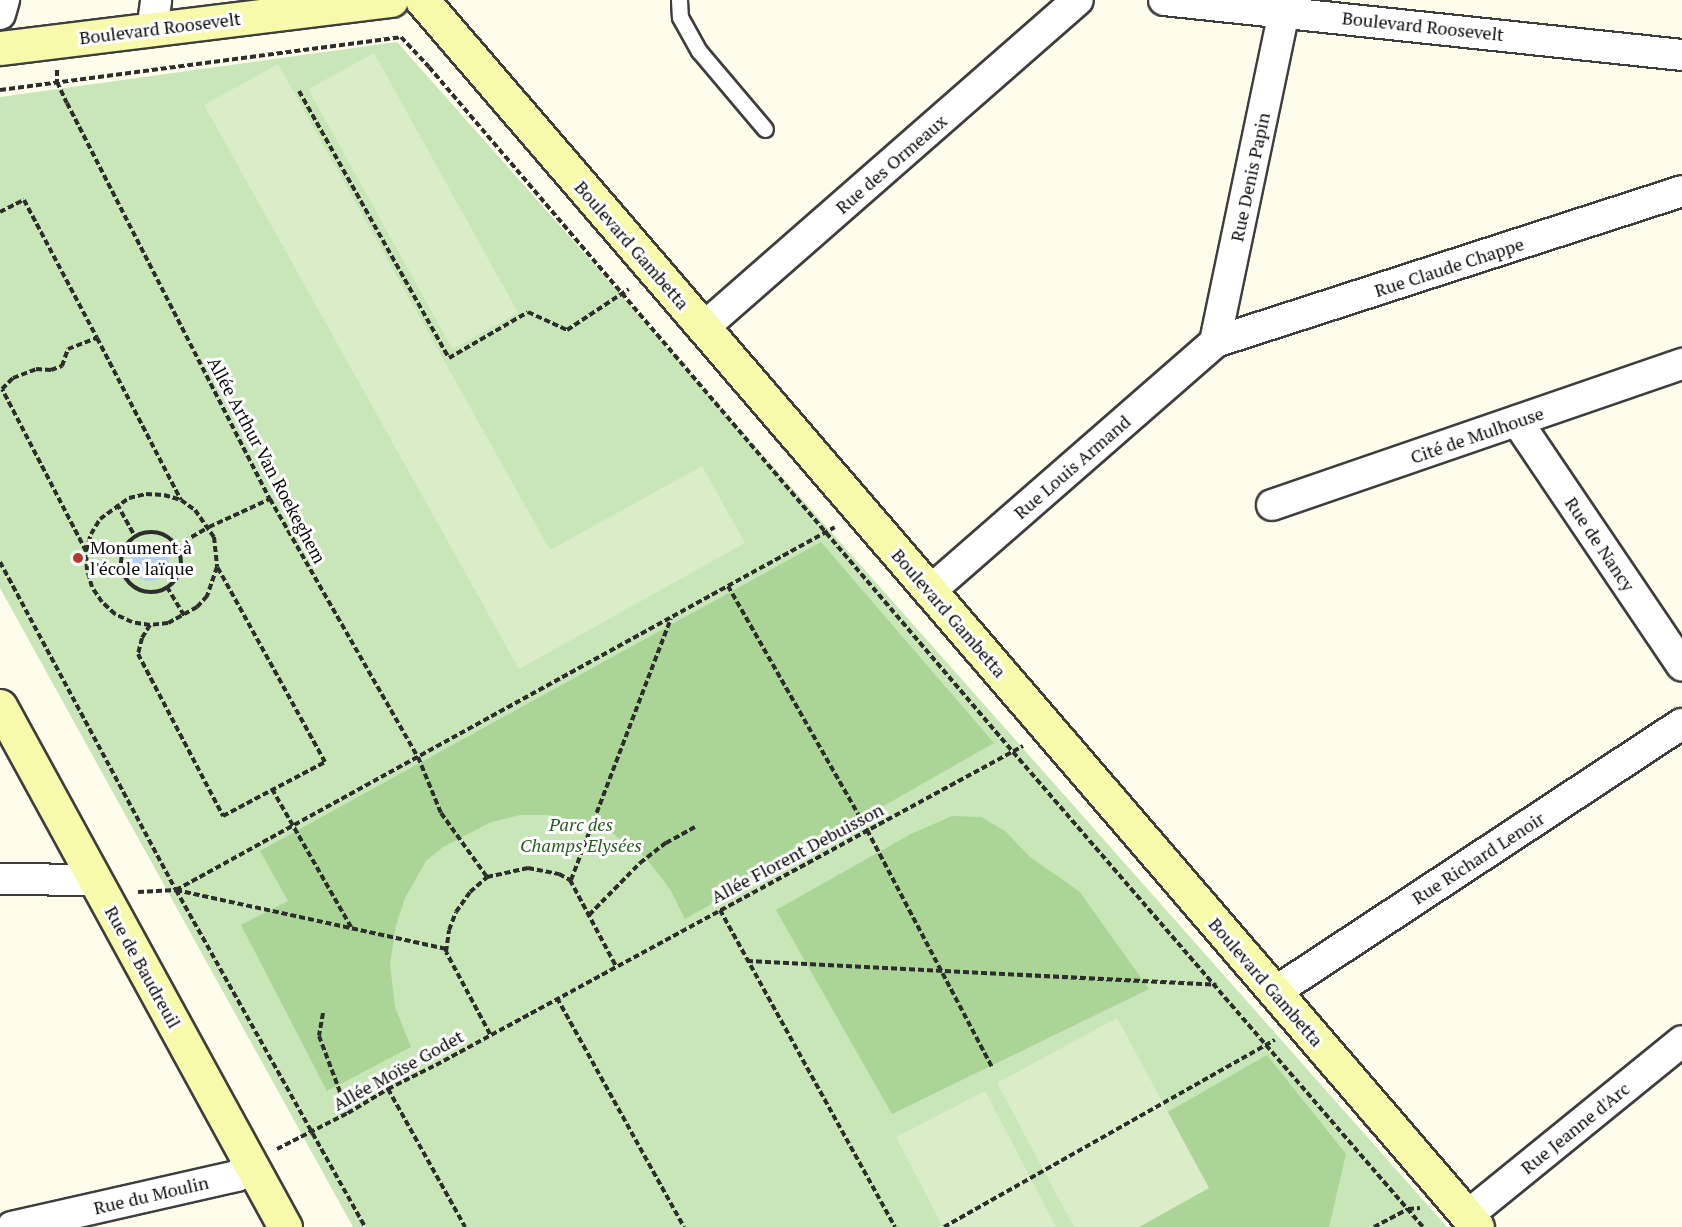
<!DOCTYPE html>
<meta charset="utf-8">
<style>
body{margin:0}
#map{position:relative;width:1682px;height:1227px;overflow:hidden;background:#fefdeb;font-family:"PT Serif",serif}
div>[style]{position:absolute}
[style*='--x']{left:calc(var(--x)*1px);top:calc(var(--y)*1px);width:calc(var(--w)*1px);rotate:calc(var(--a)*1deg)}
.green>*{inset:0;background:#c8e6b7}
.forest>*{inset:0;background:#aad597}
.pitch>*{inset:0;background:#dbedc8;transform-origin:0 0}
.water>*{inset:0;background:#b3d1f2}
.round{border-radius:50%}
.path>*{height:4px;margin-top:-2px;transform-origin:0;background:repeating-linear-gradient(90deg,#2d2d2d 0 6px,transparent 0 9px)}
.path>.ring{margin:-2px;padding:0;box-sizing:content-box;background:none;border:4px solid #2d2d2d;border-radius:50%}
.roads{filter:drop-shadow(2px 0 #3e3e3e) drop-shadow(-2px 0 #3e3e3e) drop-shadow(0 2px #3e3e3e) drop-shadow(0 -2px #3e3e3e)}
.lane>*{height:15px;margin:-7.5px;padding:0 7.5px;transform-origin:7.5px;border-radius:7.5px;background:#fff}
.street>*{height:30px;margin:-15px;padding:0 15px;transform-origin:15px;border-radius:15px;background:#fff}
.secondary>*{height:33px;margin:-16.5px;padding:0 16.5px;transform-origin:16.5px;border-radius:16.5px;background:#f7faaa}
.dots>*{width:16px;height:16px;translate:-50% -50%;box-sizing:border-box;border:3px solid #fff;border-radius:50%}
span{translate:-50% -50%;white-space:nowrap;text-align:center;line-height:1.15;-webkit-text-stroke:6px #fff;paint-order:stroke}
.street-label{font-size:18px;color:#0b0b0b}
.poi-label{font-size:18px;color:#0b0b0b}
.left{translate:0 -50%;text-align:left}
.park-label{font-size:18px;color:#245f20;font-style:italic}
</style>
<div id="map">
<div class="green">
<i style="clip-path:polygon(397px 42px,1447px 1227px,353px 1227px,0 588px,0 97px)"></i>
</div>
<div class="forest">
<i style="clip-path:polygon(821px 542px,994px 743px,685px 919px,670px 889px,645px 857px,610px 832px,584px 822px,548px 815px,520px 815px,491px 822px,443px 847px,426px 861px,405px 898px,396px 925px,390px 964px,395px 1007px,411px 1047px,327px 1091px,241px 925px,288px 901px,260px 851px)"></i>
<i style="clip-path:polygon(952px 816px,981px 817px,1005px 831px,1030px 857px,1079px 891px,1149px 989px,892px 1114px,776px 910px,911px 834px)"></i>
<i style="clip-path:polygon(1267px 1055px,1346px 1154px,1329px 1227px,1139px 1227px,1208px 1188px,1166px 1113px)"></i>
</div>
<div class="pitch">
<i style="left:374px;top:53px;width:297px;height:75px;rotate:61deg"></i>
<i style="clip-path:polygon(278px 64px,550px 550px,702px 466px,745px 543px,519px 669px,204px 105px)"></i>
<i style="clip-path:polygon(1117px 1018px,1209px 1188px,1139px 1227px,1074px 1227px,997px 1083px)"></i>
<i style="clip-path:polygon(985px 1091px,1056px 1227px,943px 1227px,896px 1137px)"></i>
</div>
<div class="water">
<i class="round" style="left:131px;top:543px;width:38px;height:38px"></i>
</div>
<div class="path">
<i style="--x:57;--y:70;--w:12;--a:90"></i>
<i style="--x:57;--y:82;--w:23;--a:65"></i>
<i style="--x:67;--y:103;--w:445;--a:62.9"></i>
<i style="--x:270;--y:499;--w:297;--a:60.2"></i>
<i style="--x:418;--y:757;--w:61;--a:67.7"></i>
<i style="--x:441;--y:813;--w:79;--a:54.3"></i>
<i style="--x:0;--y:90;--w:404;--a:-7.5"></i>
<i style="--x:401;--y:37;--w:41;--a:47"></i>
<i style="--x:429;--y:67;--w:900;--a:49.55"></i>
<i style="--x:1013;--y:752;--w:627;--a:49.2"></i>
<i style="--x:299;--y:91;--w:306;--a:60.7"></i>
<i style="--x:449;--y:358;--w:91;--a:-30.2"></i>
<i style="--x:528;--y:312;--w:43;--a:24.8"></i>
<i style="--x:567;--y:330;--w:74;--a:-33.5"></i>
<i style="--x:0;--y:212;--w:27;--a:-27"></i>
<i style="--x:24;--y:200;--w:156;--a:62.1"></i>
<i style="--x:117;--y:504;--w:38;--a:61"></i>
<i class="ring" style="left:121px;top:532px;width:56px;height:56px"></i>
<i style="--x:176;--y:546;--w:38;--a:-30"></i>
<i style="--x:209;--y:527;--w:67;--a:-24.7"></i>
<i style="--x:86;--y:551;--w:182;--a:-117.4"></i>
<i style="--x:2;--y:389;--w:16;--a:-45"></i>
<i style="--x:13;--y:378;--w:25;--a:-21"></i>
<i style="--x:36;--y:369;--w:15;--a:4"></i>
<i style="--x:51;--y:370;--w:12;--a:-20"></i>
<i style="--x:62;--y:366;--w:18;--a:-71"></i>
<i style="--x:68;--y:349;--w:31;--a:-21"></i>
<i style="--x:97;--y:338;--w:182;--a:62.6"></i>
<i style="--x:181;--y:500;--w:17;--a:36"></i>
<i style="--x:195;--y:510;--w:33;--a:55"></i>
<i style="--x:214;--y:537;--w:30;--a:84"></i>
<i style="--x:217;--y:567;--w:31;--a:109"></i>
<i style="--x:207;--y:596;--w:15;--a:132"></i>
<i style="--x:197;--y:607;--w:33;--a:151"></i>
<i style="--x:168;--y:623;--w:18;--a:174"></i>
<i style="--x:150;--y:625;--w:18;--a:-171"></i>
<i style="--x:132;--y:622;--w:19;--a:-155"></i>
<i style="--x:115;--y:614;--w:18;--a:-137"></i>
<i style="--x:102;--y:602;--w:18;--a:-124"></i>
<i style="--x:92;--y:587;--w:18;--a:-106"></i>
<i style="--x:87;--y:570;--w:19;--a:-93"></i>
<i style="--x:86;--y:551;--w:18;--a:-74"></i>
<i style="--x:91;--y:534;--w:17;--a:-59"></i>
<i style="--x:100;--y:519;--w:36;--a:-36"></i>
<i style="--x:129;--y:498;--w:17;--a:-13"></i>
<i style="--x:146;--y:494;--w:18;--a:3"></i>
<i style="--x:164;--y:495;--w:18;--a:16"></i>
<i style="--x:0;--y:562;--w:372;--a:61.8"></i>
<i style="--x:176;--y:890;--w:386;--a:60.7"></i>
<i style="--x:728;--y:586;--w:281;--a:60.3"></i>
<i style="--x:867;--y:830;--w:268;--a:62.2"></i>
<i style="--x:167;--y:587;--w:35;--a:59"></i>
<i style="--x:150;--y:625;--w:15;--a:122"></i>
<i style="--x:142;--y:638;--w:16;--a:104"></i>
<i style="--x:138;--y:654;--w:183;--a:62.3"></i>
<i style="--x:223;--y:816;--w:115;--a:-27.9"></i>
<i style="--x:325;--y:762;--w:222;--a:-118.9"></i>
<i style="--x:272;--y:789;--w:159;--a:60.2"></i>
<i style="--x:571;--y:880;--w:280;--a:-69.1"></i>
<i style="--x:176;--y:890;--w:277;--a:12.3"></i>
<i style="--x:138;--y:892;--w:38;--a:-3"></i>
<i style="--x:176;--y:890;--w:752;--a:-28.85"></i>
<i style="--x:720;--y:910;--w:362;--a:61.1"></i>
<i style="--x:589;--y:915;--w:73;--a:-45.6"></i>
<i style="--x:640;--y:863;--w:33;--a:-38"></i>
<i style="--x:666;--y:843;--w:33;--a:-29"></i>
<i style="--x:747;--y:961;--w:470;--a:2.9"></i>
<i style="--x:557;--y:998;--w:262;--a:61"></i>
<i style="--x:323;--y:1013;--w:23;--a:100"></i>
<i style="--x:319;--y:1036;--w:82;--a:69.4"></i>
<i style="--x:490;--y:1034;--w:93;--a:-118.2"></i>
<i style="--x:446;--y:952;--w:22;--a:-82"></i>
<i style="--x:449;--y:930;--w:19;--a:-69"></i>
<i style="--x:456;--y:912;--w:24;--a:-55"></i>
<i style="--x:470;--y:892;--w:23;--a:-41"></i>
<i style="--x:487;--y:877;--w:42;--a:-12.4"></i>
<i style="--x:528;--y:868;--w:32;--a:11"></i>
<i style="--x:559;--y:874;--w:13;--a:29"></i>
<i style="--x:570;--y:880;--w:98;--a:61.9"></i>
<i style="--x:388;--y:1089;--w:158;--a:60.8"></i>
<i style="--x:277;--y:1149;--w:80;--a:-26.9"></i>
<i style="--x:348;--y:1113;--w:47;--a:-31"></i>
<i style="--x:388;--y:1089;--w:54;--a:-26.6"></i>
<i style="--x:436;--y:1065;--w:668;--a:-28.52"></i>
<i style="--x:944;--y:1227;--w:380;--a:-29.5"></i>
<i style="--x:1374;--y:1227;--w:38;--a:-28"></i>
<i style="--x:1408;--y:1209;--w:12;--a:-5"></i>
</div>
<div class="roads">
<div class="lane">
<i style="--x:679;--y:0;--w:17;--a:87"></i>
<i style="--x:680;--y:17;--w:39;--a:61"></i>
<i style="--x:699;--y:51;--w:102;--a:49.8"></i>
</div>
<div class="street">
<i style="--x:1164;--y:0;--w:521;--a:6.06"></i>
<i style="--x:0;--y:14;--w:15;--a:-74"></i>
<i style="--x:152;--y:30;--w:30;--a:-82"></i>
<i style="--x:703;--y:328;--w:498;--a:-41.2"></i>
<i style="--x:1215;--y:342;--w:338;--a:-78.2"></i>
<i style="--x:1517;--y:421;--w:295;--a:56"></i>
<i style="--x:1272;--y:505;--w:434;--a:-19"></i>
<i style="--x:930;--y:591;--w:378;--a:-41.1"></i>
<i style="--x:1215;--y:342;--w:491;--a:-17.9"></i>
<i style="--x:0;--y:879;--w:95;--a:0.6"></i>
<i style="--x:1275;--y:992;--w:487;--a:-33.4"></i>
<i style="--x:1467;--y:1216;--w:277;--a:-39.1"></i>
<i style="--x:12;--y:1227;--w:231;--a:-12.8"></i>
<i style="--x:237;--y:1176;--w:18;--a:-45"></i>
</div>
<div class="secondary">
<i style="--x:422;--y:0;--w:1618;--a:49.31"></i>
<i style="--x:0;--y:48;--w:394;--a:-7"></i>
<i style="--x:0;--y:706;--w:594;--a:61.32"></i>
</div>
</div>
<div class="dots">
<i style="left:78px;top:558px;background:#b33a2c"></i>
</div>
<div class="street-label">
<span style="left:1423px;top:26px;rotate:6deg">Boulevard Roosevelt</span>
<span style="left:160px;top:28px;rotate:-7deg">Boulevard Roosevelt</span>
<span style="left:891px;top:164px;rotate:-41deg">Rue des Ormeaux</span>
<span style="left:1250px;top:177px;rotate:-78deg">Rue Denis Papin</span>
<span style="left:632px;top:245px;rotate:49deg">Boulevard Gambetta</span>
<span style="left:1449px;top:267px;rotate:-18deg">Rue Claude Chappe</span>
<span style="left:1477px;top:435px;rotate:-19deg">Cité de Mulhouse</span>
<span style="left:267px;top:460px;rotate:62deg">Allée Arthur Van Roekeghem</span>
<span style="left:1072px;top:467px;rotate:-41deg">Rue Louis Armand</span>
<span style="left:1600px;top:544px;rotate:56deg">Rue de Nancy</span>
<span style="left:949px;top:613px;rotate:49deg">Boulevard Gambetta</span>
<span style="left:797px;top:853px;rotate:-28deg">Allée Florent Debuisson</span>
<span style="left:1478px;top:858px;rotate:-33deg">Rue Richard Lenoir</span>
<span style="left:143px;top:967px;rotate:61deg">Rue de Baudreuil</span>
<span style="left:1266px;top:982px;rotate:49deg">Boulevard Gambetta</span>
<span style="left:398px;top:1070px;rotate:-29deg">Allée Moïse Godet</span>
<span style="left:1575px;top:1128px;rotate:-39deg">Rue Jeanne d'Arc</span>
<span style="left:151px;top:1195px;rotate:-13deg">Rue du Moulin</span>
</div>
<div class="poi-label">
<span class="left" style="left:90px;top:558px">Monument à<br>l'école laïque</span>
</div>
<div class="park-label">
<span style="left:581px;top:835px">Parc des<br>Champs Elysées</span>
</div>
</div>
